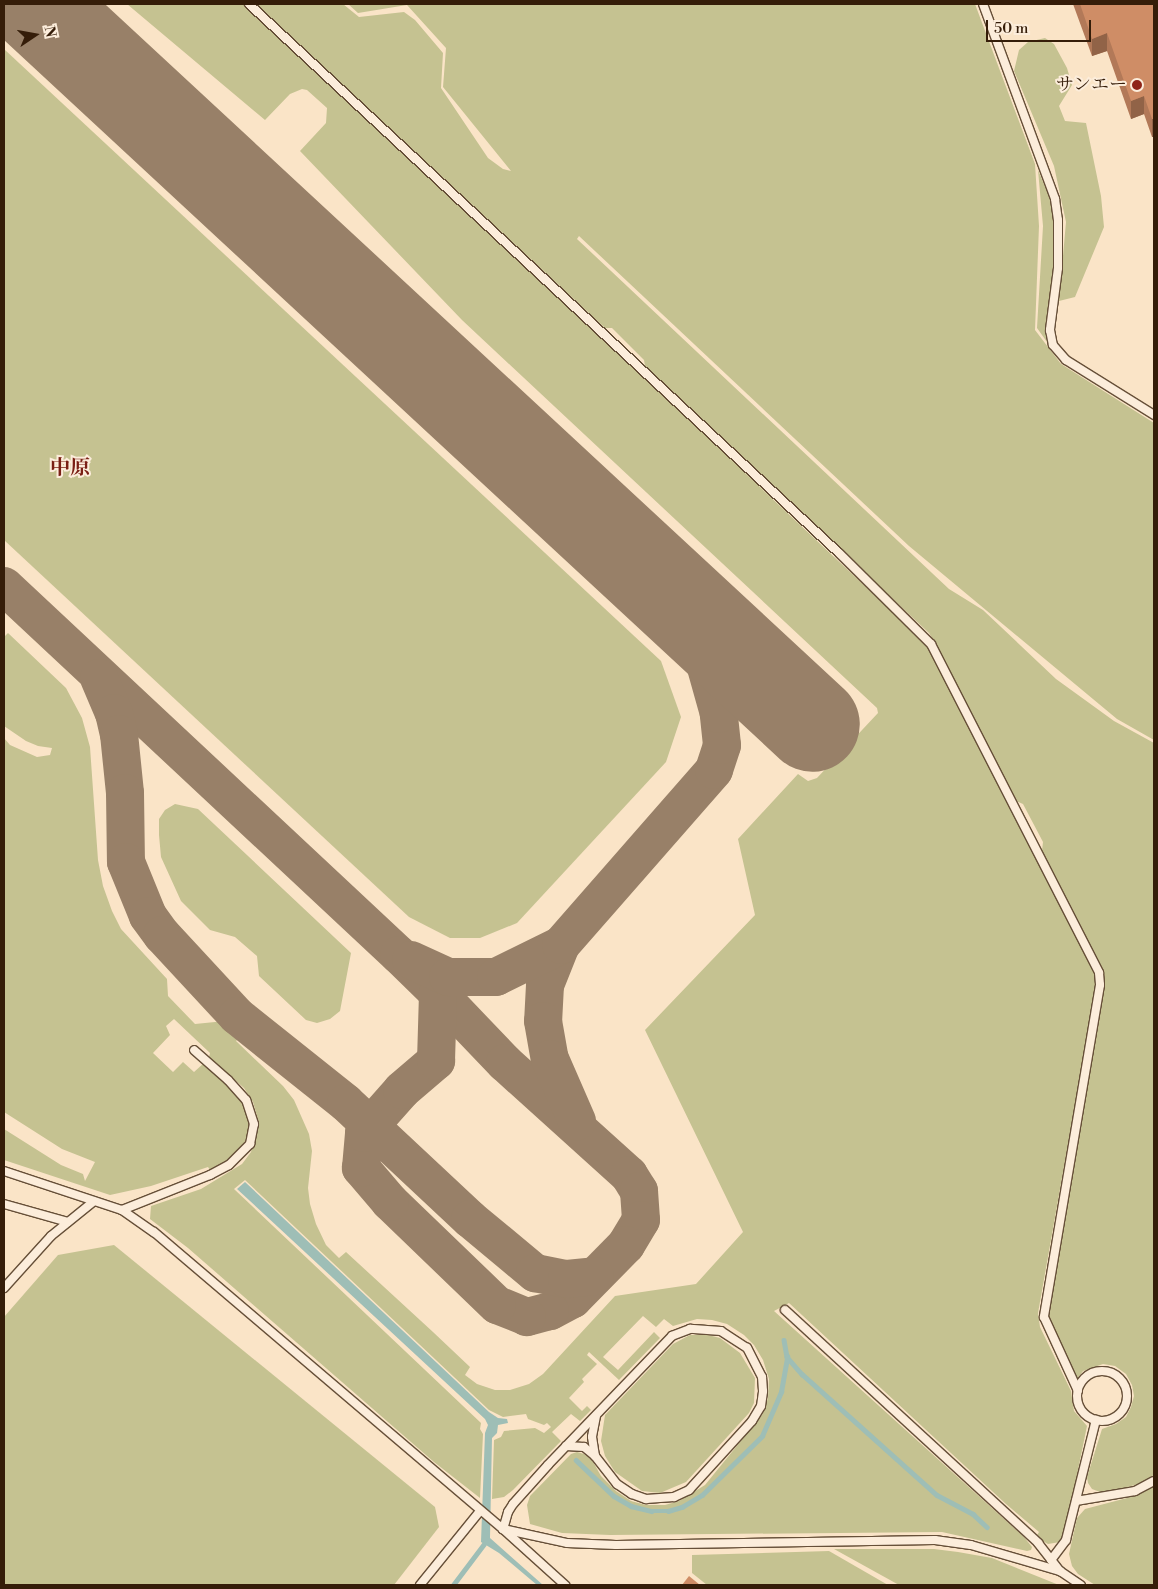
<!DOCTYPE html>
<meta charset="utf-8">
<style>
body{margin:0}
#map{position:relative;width:1158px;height:1589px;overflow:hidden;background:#fae4c7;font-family:"Libre Bodoni","Noto Serif JP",serif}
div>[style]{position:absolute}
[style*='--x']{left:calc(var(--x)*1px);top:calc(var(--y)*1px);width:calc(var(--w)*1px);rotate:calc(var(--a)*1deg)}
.green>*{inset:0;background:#c5c291}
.water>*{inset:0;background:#9ebeb6}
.stream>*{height:4.5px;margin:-2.25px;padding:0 2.25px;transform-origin:2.25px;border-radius:2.25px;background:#9ebeb6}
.taxiway>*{height:38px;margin:-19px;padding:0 19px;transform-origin:19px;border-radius:19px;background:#988068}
.runway>*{height:95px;margin:-47.5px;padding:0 47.5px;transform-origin:47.5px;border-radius:47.5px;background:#988068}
.roads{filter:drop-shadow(1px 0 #664f38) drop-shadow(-1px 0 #664f38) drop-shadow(0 1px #664f38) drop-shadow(0 -1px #664f38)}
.lane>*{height:8px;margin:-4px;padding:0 4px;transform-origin:4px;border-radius:4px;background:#fceddb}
.lane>.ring{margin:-4px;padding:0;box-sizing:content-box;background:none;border:8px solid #fceddb;border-radius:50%}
.wall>*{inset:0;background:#b27958}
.shaded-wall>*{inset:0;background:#916347;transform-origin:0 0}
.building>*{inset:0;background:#cf8d66}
.dots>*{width:14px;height:14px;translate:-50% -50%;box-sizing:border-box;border:2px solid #fceddb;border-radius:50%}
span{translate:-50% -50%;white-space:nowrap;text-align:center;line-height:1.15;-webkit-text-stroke:4px #fceddb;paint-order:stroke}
.poi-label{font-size:18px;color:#351d09}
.right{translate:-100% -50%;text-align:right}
.quarter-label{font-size:20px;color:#7a1f14;font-weight:700}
.frame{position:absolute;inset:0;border:5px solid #351d09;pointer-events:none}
.north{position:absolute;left:10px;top:10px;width:50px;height:50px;-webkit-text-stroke:4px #fceddb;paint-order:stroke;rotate:78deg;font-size:14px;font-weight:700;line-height:20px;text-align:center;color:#351d09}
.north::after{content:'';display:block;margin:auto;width:18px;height:22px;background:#351d09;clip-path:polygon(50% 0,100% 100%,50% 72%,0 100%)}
.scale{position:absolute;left:986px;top:20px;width:105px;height:22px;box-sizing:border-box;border:2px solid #351d09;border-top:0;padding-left:6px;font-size:15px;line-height:18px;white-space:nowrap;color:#351d09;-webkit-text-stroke:4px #fceddb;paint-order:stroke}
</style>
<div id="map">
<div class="green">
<i style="clip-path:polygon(127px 4px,245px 4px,708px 438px,921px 639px,930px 650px,1095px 974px,1095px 992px,1038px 1313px,1040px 1327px,1071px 1391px,1074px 1411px,1087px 1426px,1065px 1533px,1060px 1542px,1048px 1544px,1036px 1537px,1039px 1532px,1006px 1504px,789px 1303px,774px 1311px,1024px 1537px,1032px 1547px,1031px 1550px,1027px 1551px,942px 1532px,610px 1535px,562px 1533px,530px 1524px,527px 1505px,530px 1496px,571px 1454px,577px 1452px,584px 1454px,592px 1460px,601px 1476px,616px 1491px,631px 1501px,646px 1505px,665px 1505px,679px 1501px,705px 1485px,762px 1415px,768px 1398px,769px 1379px,763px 1360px,754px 1345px,744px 1335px,727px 1324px,712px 1320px,697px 1319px,673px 1326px,664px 1319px,656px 1327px,643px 1316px,603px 1357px,618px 1370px,654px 1332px,660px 1338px,619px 1380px,589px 1352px,587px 1355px,597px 1364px,582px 1379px,584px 1382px,569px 1398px,582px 1411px,587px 1406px,591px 1410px,580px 1421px,571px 1414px,552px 1432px,561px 1441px,513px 1490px,504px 1497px,492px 1499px,494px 1440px,501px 1437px,504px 1431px,535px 1428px,544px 1433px,551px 1427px,547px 1423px,544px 1425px,528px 1419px,526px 1414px,503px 1417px,489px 1410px,245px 1180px,234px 1189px,481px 1423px,480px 1429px,483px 1434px,480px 1498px,434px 1462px,188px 1248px,150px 1219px,151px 1206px,201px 1189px,242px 1164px,251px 1152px,259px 1123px,253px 1102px,244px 1088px,209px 1057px,210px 1053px,174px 1019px,166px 1026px,170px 1035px,153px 1053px,173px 1072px,183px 1062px,194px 1072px,204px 1063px,244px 1101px,250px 1116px,251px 1126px,247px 1137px,241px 1149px,224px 1166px,210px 1170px,208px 1167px,151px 1186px,110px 1195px,4px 1160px,4px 1129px,61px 1165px,83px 1174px,85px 1181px,95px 1162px,62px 1149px,4px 1112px,4px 738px,10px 745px,37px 757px,50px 755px,52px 748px,38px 746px,26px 741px,4px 726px,4px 637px,8px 633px,66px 688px,82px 718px,90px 747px,98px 860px,103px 886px,112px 911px,121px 929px,167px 979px,168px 996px,195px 1024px,225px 1021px,241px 1036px,236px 1041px,283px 1086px,294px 1100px,309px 1134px,312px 1151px,308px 1188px,310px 1204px,316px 1224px,326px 1245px,339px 1258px,346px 1252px,433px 1332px,470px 1367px,465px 1375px,477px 1384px,495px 1390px,510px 1390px,529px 1384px,543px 1374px,615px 1296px,696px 1284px,743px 1232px,645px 1030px,755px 915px,738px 839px,798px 774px,808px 781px,817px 778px,878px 713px,877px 708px,462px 320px,300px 151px,326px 123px,327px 108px,307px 90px,302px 89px,290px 94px,265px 120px)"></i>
<i style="clip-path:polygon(256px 4px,343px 4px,359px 17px,404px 12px,415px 20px,443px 53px,441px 88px,488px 158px,503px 169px,511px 171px,443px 87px,446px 48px,407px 5px,358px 13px,348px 4px,975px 4px,1035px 164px,1039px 226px,1035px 330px,1061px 364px,1154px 423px,1154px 740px,1117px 719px,909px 546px,579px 236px,577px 239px,949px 589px,983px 610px,1056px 679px,1114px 721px,1154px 743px,1154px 1475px,1138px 1484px,1114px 1491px,1100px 1492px,1092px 1489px,1088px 1483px,1087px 1477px,1102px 1429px,1116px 1424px,1126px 1417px,1131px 1407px,1134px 1396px,1132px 1385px,1126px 1374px,1115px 1366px,1103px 1364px,1083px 1371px,1076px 1380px,1046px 1313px,1103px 973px,1042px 851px,1043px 842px,1023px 804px,1016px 801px,934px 641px,929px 633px,645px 366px,644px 360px,612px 328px,605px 328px)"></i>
<i style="clip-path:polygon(1045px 38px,1054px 44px,1067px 68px,1072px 85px,1059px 106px,1065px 121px,1086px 123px,1101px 196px,1104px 227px,1075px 297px,1059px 301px,1066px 222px,1054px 166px,1014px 71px,1019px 50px,1028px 42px)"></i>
<i style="clip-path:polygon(4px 49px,661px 661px,681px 717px,666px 762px,517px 923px,480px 938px,450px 938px,409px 917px,4px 540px)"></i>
<i style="clip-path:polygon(1038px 170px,1049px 196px,1054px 218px,1054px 265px,1046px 322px,1047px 342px,1037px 328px,1043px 226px)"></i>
<i style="clip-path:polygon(175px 804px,198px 809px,351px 953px,340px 1011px,330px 1019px,317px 1023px,306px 1020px,259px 976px,257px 956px,235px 937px,210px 930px,181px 901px,161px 857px,159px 835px,159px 819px,165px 810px)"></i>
<i style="clip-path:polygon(114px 1245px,435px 1507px,439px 1527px,394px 1585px,4px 1585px,4px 1317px,58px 1255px)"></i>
<i style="clip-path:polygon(690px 1335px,708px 1335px,720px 1338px,740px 1353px,755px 1378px,754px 1403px,749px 1413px,686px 1482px,660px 1493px,642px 1491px,615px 1472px,605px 1456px,601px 1441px,605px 1415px,673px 1344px)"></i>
<i style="clip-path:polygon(1154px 1486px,1154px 1585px,1095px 1585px,1078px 1574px,1072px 1566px,1069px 1554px,1077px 1518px,1085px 1509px,1127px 1498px)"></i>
<i style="clip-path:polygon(834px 1549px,934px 1549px,958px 1552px,992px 1558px,1059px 1585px,899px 1585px)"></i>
<i style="clip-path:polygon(829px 1551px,888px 1585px,707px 1585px,692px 1573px,692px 1555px)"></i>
</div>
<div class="water">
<i style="clip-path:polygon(245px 1182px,489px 1412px,498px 1418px,507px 1419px,508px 1423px,498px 1425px,497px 1433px,492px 1438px,490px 1538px,543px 1585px,537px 1585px,499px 1553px,481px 1542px,485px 1433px,488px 1425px,485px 1419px,237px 1189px)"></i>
</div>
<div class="stream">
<i style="--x:784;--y:1340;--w:17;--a:80"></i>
<i style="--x:787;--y:1357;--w:23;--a:49"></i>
<i style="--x:802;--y:1374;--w:181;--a:41.9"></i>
<i style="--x:937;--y:1495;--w:41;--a:27.8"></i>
<i style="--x:973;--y:1514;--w:19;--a:43"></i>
<i style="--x:576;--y:1460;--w:52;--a:43.5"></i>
<i style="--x:614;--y:1496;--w:20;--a:30"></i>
<i style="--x:631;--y:1506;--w:21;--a:14"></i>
<i style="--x:651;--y:1511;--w:17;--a:0"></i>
<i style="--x:668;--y:1511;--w:15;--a:-16"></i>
<i style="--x:682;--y:1507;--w:23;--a:-31"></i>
<i style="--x:702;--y:1495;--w:84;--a:-44.5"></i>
<i style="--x:762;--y:1436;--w:48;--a:-66.6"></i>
<i style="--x:781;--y:1392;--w:36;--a:-80"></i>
<i style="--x:453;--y:1585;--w:51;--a:-52.9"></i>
</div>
<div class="taxiway">
<i style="--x:4;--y:586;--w:541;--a:43.05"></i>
<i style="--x:399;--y:955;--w:54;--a:44.3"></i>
<i style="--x:438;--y:993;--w:97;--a:46.3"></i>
<i style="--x:505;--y:1063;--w:167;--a:42.1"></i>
<i style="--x:629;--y:1175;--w:19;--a:58"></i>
<i style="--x:639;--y:1191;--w:29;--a:86"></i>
<i style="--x:641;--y:1220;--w:29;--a:121"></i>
<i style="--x:626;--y:1245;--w:76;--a:134.5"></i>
<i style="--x:573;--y:1299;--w:26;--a:152"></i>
<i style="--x:550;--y:1311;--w:24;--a:165"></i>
<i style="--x:527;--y:1317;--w:32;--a:-158"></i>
<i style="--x:497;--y:1305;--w:149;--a:-136.1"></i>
<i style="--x:390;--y:1202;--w:45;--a:-130.5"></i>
<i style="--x:361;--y:1168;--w:35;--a:-85"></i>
<i style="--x:364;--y:1133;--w:57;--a:-48.5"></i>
<i style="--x:402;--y:1090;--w:45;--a:-40.5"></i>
<i style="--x:436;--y:1061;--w:68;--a:-88.3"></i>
<i style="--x:99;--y:678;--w:38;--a:67"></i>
<i style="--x:114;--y:713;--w:22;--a:77"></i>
<i style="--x:119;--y:734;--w:59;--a:84.2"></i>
<i style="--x:125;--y:793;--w:69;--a:89.2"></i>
<i style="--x:126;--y:862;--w:58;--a:67.8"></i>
<i style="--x:148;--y:916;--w:24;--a:54"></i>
<i style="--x:162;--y:935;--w:110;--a:47.2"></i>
<i style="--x:237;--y:1016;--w:139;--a:38.6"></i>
<i style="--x:346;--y:1103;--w:170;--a:43.1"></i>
<i style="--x:470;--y:1219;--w:85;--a:39.7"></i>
<i style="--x:535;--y:1273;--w:33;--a:11"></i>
<i style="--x:567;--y:1279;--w:28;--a:-6"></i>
<i style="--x:561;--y:945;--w:43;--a:111.8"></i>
<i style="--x:545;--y:985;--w:36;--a:93"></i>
<i style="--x:543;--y:1021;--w:39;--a:80"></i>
<i style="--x:550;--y:1059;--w:68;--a:66.5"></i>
<i style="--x:411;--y:960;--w:41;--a:24.7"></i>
<i style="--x:448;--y:977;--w:48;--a:0"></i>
<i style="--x:496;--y:977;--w:72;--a:-26.2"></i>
<i style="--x:561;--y:945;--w:232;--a:-48.8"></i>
<i style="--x:714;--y:770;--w:26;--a:-72"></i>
<i style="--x:722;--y:745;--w:31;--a:-96"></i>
<i style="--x:719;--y:714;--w:82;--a:-105.6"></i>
<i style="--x:697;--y:635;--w:29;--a:-112"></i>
</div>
<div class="runway">
<i style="--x:35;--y:4;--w:1059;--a:42.82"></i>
</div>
<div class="roads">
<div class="lane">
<i style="--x:249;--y:4;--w:807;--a:42.94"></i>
<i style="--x:840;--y:554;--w:128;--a:44.7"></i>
<i style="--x:931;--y:644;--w:369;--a:62.9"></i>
<i style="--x:1099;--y:973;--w:12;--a:85"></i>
<i style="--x:1100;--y:985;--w:337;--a:99.6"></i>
<i style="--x:1044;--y:1317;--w:81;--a:65.3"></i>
<i style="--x:983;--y:4;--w:208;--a:69.7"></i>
<i style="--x:1055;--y:199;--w:21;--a:82"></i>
<i style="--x:1058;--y:220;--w:48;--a:90"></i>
<i style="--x:1058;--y:268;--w:63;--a:97.4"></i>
<i style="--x:1050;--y:330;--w:15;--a:79"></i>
<i style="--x:1053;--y:345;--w:20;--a:49"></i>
<i style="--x:1066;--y:360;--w:104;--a:32"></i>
<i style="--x:4;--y:1171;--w:124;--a:18.3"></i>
<i style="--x:122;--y:1210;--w:39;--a:35"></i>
<i style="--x:154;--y:1232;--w:458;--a:40.4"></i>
<i style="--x:503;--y:1529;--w:84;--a:42.1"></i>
<i style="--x:4;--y:1204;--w:66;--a:15.7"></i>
<i style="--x:122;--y:1210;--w:95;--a:-21.7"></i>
<i style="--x:210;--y:1175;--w:21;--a:-28"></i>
<i style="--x:229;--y:1165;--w:30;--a:-45"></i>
<i style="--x:250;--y:1144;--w:20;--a:-79"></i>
<i style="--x:254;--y:1124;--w:25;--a:-108"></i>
<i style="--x:246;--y:1100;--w:27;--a:-132"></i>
<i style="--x:228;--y:1080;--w:45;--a:-138.6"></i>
<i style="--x:4;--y:1288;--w:70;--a:-47.9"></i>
<i style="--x:51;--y:1236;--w:55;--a:-39.1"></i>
<i style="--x:785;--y:1310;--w:344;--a:42.6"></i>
<i style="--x:1038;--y:1543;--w:36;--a:52"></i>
<i style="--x:1060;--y:1571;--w:25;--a:34"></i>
<i class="ring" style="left:1077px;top:1371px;width:42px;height:42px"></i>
<i style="--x:596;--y:1416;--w:21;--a:101"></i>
<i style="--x:592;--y:1437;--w:19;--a:81"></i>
<i style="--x:595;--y:1456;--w:36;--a:52"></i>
<i style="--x:617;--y:1484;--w:18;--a:34"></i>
<i style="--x:632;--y:1494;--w:15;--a:20"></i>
<i style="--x:646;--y:1499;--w:28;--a:-4"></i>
<i style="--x:674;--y:1497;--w:17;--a:-25"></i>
<i style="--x:689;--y:1490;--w:93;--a:-47.6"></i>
<i style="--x:752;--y:1421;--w:17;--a:-59"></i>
<i style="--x:761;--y:1406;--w:15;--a:-82"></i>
<i style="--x:763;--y:1391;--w:14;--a:-94"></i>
<i style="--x:762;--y:1377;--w:33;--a:-117"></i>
<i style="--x:747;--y:1348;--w:31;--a:-147"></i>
<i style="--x:721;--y:1331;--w:31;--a:-176"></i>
<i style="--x:690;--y:1329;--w:19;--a:159"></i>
<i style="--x:672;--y:1336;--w:179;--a:133.9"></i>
<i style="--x:548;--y:1465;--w:52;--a:131.9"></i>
<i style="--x:513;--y:1504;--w:9;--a:122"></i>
<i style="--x:508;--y:1512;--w:18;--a:106"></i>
<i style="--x:503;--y:1529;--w:66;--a:12.3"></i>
<i style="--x:567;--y:1543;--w:49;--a:2.3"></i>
<i style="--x:616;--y:1545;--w:319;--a:-0.9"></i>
<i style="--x:935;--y:1540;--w:36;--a:8"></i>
<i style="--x:971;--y:1545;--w:93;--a:16.3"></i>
<i style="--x:566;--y:1446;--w:18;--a:3"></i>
<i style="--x:584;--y:1447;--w:14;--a:39"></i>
<i style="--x:1076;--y:1501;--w:60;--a:-9.6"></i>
<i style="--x:1135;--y:1491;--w:21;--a:-28"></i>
<i style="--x:1051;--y:1560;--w:25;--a:-53"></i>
<i style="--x:1066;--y:1540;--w:124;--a:-76"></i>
<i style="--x:420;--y:1585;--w:95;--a:-51"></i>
</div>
</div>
<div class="wall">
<i style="clip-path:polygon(1073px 4px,1154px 4px,1152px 137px,1144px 114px,1131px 119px,1107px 51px,1092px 56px)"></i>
</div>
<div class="shaded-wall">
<i style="clip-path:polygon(1107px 33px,1107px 51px,1092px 56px,1092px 39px)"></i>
<i style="clip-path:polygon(1144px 96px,1144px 114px,1131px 119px,1131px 101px)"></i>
<i style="left:1152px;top:119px;width:2px;height:18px"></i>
</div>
<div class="building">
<i style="clip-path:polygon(1080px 4px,1154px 4px,1154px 119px,1152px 119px,1144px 96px,1131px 101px,1107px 33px,1092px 39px)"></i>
<i style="clip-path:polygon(689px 1576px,700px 1585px,682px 1585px)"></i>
</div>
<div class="dots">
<i style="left:1137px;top:85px;background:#8f2418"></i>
</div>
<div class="poi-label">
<span class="right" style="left:1127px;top:85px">サンエー</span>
</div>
<div class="quarter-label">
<span style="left:70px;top:468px">中原</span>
</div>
<div class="frame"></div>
<div class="north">N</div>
<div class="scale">50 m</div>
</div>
